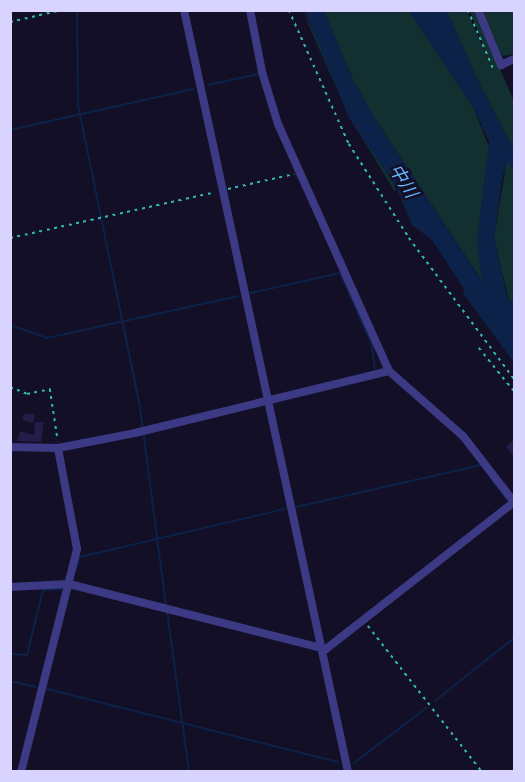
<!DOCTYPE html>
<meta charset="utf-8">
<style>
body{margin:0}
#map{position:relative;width:525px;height:782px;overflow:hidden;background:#130f26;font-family:Poppins,"Noto Sans JP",sans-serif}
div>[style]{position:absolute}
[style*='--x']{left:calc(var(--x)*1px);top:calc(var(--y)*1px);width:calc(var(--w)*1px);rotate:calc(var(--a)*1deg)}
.green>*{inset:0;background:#12302f}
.water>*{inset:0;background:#0c2248}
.stream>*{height:2px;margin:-1px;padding:0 1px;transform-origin:1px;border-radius:1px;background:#0c2248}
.building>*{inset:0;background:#241b47}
.path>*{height:1.5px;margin-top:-0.75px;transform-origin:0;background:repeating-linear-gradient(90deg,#2fb8b0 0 3px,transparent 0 7.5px)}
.minor>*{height:8px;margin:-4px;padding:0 4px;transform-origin:4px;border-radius:4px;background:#3d3a85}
span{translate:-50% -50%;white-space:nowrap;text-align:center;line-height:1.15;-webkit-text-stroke:5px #130f26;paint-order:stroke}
.water-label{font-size:18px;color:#62b6ff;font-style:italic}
.frame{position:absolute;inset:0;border:12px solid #d9d4ff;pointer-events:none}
</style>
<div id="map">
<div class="green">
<i style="clip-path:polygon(303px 11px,330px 64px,337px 89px,309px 26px)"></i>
<i style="clip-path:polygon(324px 11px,409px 11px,473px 107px,490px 149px,477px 239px,483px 282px,375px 119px,353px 80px)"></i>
<i style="clip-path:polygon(447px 11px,467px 11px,492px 68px,470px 11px,474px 11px,514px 101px,514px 150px,478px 81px)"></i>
<i style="clip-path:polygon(482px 11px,514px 11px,514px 54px,502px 56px)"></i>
<i style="clip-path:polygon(350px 118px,375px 153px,396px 187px,395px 192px)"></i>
<i style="clip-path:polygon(507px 160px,514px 171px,514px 300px,509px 301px,494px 238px)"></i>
</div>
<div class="water">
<i style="clip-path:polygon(305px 11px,324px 11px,353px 80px,375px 119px,482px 281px,477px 240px,489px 141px,473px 107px,409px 11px,447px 11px,478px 81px,514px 150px,514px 171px,507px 161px,502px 179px,494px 238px,508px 301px,514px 300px,514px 363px,463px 293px,464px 289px,432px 240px,412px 225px,396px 187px,349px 118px)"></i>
</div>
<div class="stream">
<i style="--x:77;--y:10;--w:95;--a:89.4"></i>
<i style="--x:78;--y:105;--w:309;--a:78.4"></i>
<i style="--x:140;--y:408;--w:199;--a:82.5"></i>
<i style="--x:208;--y:85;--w:52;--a:-12.2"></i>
<i style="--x:10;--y:130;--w:188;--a:-12.6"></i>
<i style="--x:251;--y:293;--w:91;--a:-12.7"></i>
<i style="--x:340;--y:273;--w:79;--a:66"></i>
<i style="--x:372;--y:345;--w:24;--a:83"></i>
<i style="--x:10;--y:325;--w:39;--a:19"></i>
<i style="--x:47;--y:338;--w:196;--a:-12.4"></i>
<i style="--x:484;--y:469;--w:40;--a:53"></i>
<i style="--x:296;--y:507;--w:190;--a:-12.8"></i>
<i style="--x:76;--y:569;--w:13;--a:-72"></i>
<i style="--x:80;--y:557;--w:210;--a:-13.2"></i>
<i style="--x:167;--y:611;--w:162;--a:82.2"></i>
<i style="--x:10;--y:654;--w:17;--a:3"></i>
<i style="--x:27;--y:655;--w:67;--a:-76.2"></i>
<i style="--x:43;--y:590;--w:19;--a:-3"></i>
<i style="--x:10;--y:681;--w:27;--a:13"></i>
<i style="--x:47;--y:689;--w:300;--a:14.1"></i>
<i style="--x:435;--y:701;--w:101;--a:-38.6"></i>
<i style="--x:354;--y:763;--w:91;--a:-37.4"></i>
</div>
<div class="building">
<i style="clip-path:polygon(24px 414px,35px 414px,33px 423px,22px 420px)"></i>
<i style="clip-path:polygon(35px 422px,44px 422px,41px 442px,17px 441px,20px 431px,34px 435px)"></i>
<i style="clip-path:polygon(514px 439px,514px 456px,506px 447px)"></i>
</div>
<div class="path">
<i style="--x:289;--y:10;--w:147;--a:65.9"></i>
<i style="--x:349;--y:144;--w:112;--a:57.4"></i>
<i style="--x:409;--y:238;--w:176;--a:53.3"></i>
<i style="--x:468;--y:10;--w:63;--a:66.7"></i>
<i style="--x:10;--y:22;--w:53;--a:-13"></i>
<i style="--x:228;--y:189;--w:68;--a:-12.8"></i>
<i style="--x:10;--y:238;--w:210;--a:-12.6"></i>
<i style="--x:479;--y:348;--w:55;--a:50.9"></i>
<i style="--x:10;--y:387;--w:18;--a:22"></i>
<i style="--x:27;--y:394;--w:24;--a:-12"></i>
<i style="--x:50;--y:389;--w:53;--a:81.3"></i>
<i style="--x:368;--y:626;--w:185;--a:52"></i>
</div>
<div class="minor">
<i style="--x:184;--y:10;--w:779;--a:77.85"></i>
<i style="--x:250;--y:10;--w:63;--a:79"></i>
<i style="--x:262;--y:72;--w:54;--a:72.9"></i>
<i style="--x:278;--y:124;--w:271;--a:65.8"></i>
<i style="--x:389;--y:371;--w:98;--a:41.3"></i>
<i style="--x:463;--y:436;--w:83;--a:52.3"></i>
<i style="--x:478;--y:10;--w:60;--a:67.3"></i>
<i style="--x:501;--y:65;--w:14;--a:-25"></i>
<i style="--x:10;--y:447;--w:48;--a:1.2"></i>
<i style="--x:58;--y:448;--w:78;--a:-11"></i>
<i style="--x:135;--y:433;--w:261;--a:-13.7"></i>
<i style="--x:10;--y:587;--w:59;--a:-2.9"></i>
<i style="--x:69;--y:584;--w:265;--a:14.2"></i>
<i style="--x:326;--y:649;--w:239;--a:-38"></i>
<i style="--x:21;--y:772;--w:230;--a:-75.9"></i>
<i style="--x:77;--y:549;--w:103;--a:-100.7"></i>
</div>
<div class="water-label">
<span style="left:403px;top:181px;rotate:58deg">中川</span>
</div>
<div class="frame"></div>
</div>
